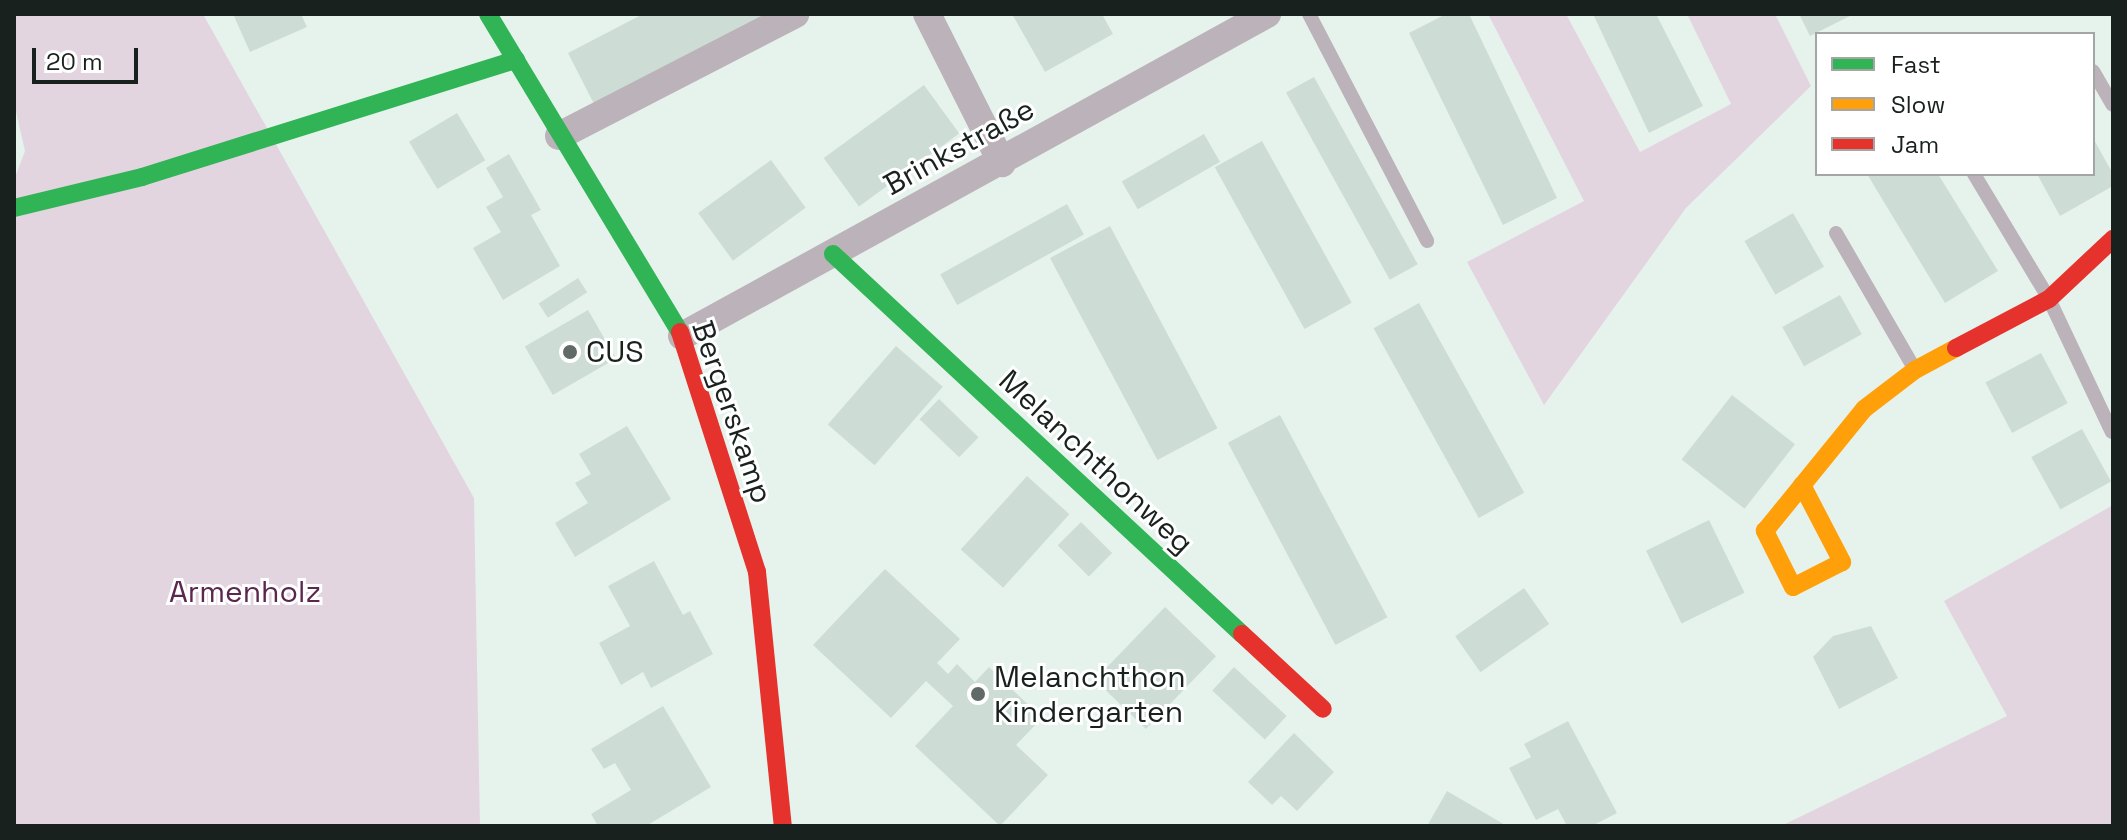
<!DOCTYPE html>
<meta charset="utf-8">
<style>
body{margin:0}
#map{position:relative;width:2127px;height:840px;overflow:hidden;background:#e6f3ed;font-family:"Space Grotesk",sans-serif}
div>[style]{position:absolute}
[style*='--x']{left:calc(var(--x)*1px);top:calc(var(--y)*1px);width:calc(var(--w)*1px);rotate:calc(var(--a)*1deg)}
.green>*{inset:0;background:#e3d5e0}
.building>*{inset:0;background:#cdddd6;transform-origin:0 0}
.lane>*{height:14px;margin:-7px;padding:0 7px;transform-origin:7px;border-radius:7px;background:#bcb2b9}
.street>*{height:28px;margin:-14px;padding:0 14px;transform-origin:14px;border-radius:14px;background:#bcb2b9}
.fast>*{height:18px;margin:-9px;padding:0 9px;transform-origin:9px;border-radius:9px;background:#30b455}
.slow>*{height:18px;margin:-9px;padding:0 9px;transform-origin:9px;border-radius:9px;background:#ff9f0a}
.jam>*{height:18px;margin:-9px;padding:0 9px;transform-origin:9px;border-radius:9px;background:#e5322d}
.dots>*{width:22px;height:22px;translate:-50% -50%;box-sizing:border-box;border:4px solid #fff;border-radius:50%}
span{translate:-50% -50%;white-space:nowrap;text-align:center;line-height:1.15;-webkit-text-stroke:6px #fff;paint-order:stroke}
.street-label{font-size:30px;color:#19211e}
.poi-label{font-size:30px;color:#19211e}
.left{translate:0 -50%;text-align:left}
.park-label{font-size:30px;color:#5b274e}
.frame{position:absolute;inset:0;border:16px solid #19211e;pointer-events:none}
.legend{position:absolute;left:1815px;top:32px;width:280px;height:144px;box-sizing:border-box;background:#fff;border:2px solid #a3a6a5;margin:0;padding:10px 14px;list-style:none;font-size:24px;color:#19211e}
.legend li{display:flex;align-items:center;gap:16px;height:40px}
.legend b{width:40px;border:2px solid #a3a6a5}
.scale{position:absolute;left:32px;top:48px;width:106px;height:36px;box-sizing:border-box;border:4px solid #19211e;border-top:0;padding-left:10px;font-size:24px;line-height:28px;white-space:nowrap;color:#19211e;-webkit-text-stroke:6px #fff;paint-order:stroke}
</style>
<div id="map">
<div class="green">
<i style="clip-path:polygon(14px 14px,203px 14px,474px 498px,480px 826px,14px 826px,14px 180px,25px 151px,14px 103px)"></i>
<i style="clip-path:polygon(1488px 14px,1566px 14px,1640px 152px,1731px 104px,1687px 14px,1775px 14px,1811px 86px,1686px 208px,1544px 405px,1467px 262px,1584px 201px)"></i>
<i style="clip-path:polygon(2113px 505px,2113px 826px,1781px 826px,2007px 716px,1944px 601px)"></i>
</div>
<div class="building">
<i style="clip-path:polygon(233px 14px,301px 14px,307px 27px,250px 52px)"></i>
<i style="clip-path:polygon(643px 14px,772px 14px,594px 104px,568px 53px)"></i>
<i style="clip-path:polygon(1012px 14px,1102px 14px,1113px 34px,1045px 72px)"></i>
<i style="clip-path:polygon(1446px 14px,1469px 14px,1557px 198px,1503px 225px,1409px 33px)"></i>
<i style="clip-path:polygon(1593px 14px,1656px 14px,1703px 106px,1649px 133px)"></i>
<i style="clip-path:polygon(1799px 14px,1854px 14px,1810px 36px)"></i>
<i style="left:1314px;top:77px;width:214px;height:32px;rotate:61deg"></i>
<i style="left:924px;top:85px;width:60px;height:124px;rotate:54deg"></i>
<i style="left:457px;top:113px;width:55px;height:56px;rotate:59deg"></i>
<i style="left:1204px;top:134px;width:32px;height:95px;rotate:60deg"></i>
<i style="clip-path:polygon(2093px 138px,2113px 174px,2113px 186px,2060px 216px,2037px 174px,2093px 174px)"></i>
<i style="left:1262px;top:141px;width:185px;height:54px;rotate:61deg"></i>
<i style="clip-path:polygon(509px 154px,541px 210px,531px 215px,560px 266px,503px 300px,473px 248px,501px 232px,486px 207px,503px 197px,486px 168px)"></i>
<i style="left:771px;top:160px;width:59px;height:90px;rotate:54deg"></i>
<i style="clip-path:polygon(1867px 174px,1938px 174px,1998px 271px,1945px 303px)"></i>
<i style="left:1067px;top:204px;width:35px;height:145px;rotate:61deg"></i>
<i style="left:1793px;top:213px;width:62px;height:56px;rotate:60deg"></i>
<i style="left:1110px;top:226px;width:229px;height:68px;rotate:62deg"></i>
<i style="left:578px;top:278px;width:17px;height:47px;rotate:57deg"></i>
<i style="left:1840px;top:295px;width:45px;height:66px;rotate:61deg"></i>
<i style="left:1419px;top:303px;width:217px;height:52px;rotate:61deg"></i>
<i style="left:588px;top:310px;width:56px;height:73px;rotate:60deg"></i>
<i style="left:896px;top:346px;width:62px;height:104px;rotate:41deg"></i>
<i style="left:2041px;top:353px;width:57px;height:63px;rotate:62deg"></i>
<i style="left:1732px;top:395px;width:80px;height:82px;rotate:38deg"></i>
<i style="left:939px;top:399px;width:55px;height:28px;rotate:44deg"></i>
<i style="left:1280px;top:415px;width:229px;height:59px;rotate:62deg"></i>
<i style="clip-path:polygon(627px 426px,671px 499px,575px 557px,555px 523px,588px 503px,575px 483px,591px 474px,579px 454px)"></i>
<i style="left:2082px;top:429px;width:60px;height:58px;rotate:61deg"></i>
<i style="left:1027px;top:476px;width:57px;height:99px;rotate:42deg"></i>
<i style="left:1709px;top:520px;width:81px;height:70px;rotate:64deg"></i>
<i style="left:1081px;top:522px;width:44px;height:33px;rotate:45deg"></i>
<i style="clip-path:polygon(654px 561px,683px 615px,690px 611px,713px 654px,651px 688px,643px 672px,621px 685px,599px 643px,630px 626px,608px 586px)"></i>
<i style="clip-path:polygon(885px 569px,960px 639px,937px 663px,948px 674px,957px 664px,975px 682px,989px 667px,1042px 718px,1016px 745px,1048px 775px,1000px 826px,915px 746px,953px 706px,926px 681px,891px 718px,813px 645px)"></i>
<i style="left:1524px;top:588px;width:44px;height:84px;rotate:55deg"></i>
<i style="left:1165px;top:607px;width:71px;height:101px;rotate:44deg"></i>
<i style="clip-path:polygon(1871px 626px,1898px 678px,1839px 709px,1813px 657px,1833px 636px)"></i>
<i style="left:1234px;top:667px;width:72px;height:32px;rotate:43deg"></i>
<i style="clip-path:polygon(663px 706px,711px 787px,646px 826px,598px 826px,591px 814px,631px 790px,615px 763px,604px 769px,591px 749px)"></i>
<i style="clip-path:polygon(1568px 721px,1617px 813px,1592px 826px,1567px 826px,1558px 809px,1536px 820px,1509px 768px,1531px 757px,1524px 744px)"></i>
<i style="clip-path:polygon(1294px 733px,1334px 772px,1297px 811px,1281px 796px,1272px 805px,1248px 782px)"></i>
<i style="clip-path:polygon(1447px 791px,1507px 826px,1427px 826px)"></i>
</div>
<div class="lane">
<i style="--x:1309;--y:14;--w:256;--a:62.5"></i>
<i style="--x:2093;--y:71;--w:39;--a:60"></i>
<i style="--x:1974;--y:174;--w:146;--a:59"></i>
<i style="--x:2049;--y:299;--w:147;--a:64.7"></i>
<i style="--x:1836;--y:233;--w:156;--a:60"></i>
</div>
<div class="street">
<i style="--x:927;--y:14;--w:167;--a:63.3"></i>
<i style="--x:559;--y:136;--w:266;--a:-27.3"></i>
<i style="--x:682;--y:336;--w:668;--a:-28.83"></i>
</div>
<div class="fast">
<i style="--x:488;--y:14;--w:371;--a:58.9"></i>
<i style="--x:14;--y:208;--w:132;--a:-13.6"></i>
<i style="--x:142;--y:177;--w:392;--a:-17.4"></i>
<i style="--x:833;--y:254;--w:558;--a:42.9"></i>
</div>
<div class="slow">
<i style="--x:1802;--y:485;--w:87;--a:62.5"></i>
<i style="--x:1842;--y:562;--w:55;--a:153"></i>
<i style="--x:1793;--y:587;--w:63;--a:-116.6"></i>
<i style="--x:1765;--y:531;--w:157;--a:-50.9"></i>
<i style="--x:1864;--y:409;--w:64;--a:-37.4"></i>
<i style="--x:1915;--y:370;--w:47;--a:-28.2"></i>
</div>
<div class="jam">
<i style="--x:680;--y:332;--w:252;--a:72.2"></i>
<i style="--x:757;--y:572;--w:255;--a:84.2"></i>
<i style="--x:1956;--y:348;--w:105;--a:-27.8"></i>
<i style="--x:2049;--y:299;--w:88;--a:-43.2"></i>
<i style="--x:1242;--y:634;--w:110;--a:42.8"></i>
</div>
<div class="dots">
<i style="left:570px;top:352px;background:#616a66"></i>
<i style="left:978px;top:694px;background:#616a66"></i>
</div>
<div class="street-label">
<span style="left:959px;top:147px;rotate:-29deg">Brinkstraße</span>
<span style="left:732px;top:412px;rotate:71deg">Bergerskamp</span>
<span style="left:1096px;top:462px;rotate:43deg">Melanchthonweg</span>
</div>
<div class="poi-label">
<span class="left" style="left:586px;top:352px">CUS</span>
<span class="left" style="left:994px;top:694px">Melanchthon<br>Kindergarten</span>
</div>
<div class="park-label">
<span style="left:245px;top:592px">Armenholz</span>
</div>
<div class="frame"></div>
<ul class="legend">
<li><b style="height:10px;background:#30b455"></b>Fast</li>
<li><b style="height:10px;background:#ff9f0a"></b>Slow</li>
<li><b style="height:10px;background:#e5322d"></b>Jam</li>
</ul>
<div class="scale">20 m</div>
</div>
